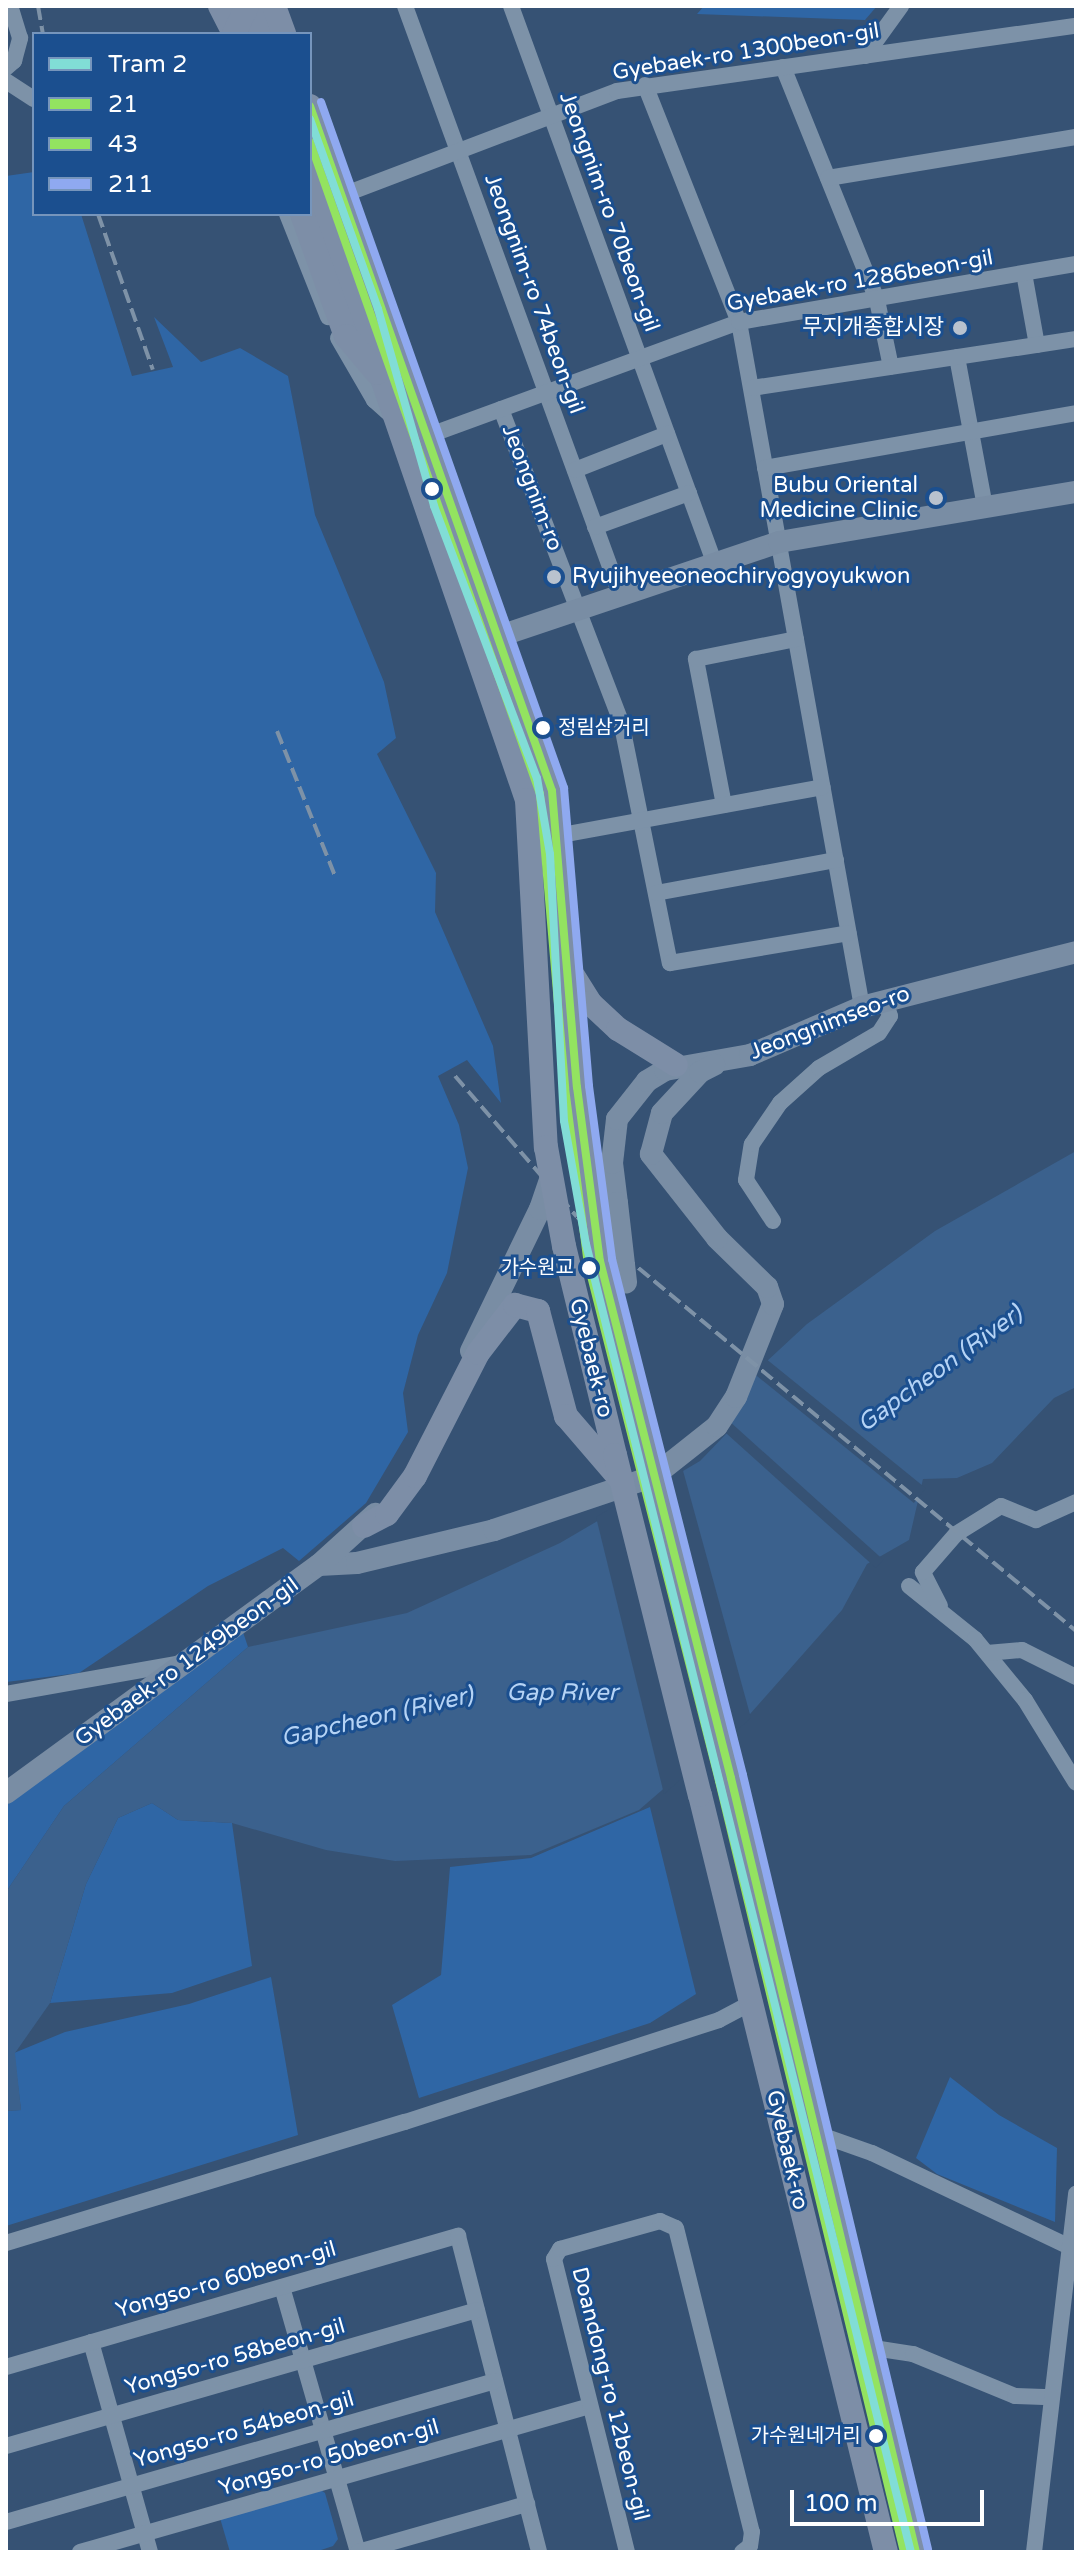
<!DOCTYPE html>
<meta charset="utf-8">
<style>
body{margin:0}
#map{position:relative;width:1082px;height:2558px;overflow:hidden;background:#365274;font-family:"Varela Round","Noto Sans KR",sans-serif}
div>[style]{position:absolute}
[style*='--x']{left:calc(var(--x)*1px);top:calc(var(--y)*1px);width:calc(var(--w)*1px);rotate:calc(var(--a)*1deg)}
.green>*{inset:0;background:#2f66a5}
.water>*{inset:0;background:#3b618d}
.pier>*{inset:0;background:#365274;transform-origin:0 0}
.street>*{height:16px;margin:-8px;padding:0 8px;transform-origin:8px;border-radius:8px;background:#7d92a8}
.secondary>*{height:22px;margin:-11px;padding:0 11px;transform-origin:11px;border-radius:11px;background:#798da4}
.primary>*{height:24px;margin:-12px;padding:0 12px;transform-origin:12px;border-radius:12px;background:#7d8ea7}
.rail>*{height:4px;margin-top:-2px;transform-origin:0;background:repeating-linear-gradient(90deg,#7e92a7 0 14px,transparent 0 20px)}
.secondary-bridge>*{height:22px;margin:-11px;padding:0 11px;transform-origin:11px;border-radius:11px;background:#798da4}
.primary-bridge>*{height:24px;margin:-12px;padding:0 12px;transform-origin:12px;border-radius:12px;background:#7d8ea7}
.bus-1>*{height:8px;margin:-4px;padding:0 4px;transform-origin:4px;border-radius:4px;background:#93e360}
.bus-2>*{height:8px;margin:-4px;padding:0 4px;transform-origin:4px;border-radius:4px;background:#93e360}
.bus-3>*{height:8px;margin:-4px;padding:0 4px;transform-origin:4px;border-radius:4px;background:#8fa9f0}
.tram-1>*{height:8px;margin:-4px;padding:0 4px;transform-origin:4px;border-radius:4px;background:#81ddd6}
.dots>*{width:22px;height:22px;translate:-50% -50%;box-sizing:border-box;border:4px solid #1b4f8f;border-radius:50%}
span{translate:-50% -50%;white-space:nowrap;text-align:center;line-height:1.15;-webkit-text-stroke:6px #1b4f8f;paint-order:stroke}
.bus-label{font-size:20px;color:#fff}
.left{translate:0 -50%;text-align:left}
.right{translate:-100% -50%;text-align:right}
.street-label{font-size:22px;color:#fff}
.poi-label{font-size:22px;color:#fff}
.water-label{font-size:24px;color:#b5d3f5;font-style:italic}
.frame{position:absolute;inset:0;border:8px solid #fff;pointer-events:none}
.legend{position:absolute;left:32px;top:32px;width:280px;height:184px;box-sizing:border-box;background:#1b4f8f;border:2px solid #7695bc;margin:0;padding:10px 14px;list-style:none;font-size:24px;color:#fff}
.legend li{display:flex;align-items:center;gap:16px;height:40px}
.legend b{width:40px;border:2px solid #7695bc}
.scale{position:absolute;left:790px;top:2490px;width:194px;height:36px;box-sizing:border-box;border:4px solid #fff;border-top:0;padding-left:10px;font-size:24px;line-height:28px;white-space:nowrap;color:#fff;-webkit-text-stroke:6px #1b4f8f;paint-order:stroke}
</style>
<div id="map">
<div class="green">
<i style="clip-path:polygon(704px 6px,877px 6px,865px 20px,697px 14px)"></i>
<i style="clip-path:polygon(34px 172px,34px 214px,81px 214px,132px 376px,173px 367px,154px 317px,201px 362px,240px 348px,288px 376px,315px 515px,384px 682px,396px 738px,377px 754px,436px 873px,435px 912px,493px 1046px,501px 1103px,467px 1060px,438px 1076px,459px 1125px,468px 1168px,447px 1273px,418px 1335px,403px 1393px,408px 1432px,366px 1503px,299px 1561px,283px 1548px,208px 1586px,79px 1673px,6px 1682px,6px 176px)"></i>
<i style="clip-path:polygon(243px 1632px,248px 1647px,64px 1806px,6px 1892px,6px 1805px)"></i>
<i style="clip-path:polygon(152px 1803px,178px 1820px,232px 1823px,252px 1966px,172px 1993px,50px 2003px,86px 1884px,118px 1818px)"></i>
<i style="clip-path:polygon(650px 1807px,696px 1994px,650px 2023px,419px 2098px,392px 2005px,441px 1975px,450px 1867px,531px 1858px)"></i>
<i style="clip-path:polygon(271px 1977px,298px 2135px,6px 2226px,6px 2111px,21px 2110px,14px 2053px,65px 2032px,189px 2004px)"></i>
<i style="clip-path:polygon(950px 2077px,999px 2115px,1057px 2148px,1055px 2222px,937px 2174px,916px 2158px)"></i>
<i style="clip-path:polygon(318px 2488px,325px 2493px,338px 2539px,333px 2546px,315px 2552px,230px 2552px,220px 2518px)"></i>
</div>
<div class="water">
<i style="clip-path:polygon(1076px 1151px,1076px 1387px,1054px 1398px,992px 1463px,957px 1478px,923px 1479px,909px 1540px,867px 1564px,842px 1610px,750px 1714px,639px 1810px,531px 1855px,395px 1861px,326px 1850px,232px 1823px,178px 1820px,152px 1803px,118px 1818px,86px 1884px,50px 2003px,15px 2053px,21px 2110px,6px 2111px,6px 1892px,64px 1806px,248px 1647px,407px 1613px,560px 1543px,700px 1461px,727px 1433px,751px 1376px,807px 1324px,935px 1231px)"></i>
</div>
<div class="pier">
<i style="left:765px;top:1358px;width:207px;height:19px;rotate:39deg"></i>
<i style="left:728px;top:1420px;width:209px;height:11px;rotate:42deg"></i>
<i style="clip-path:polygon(682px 1467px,751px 1718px,664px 1794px,596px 1517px)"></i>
</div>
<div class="street">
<i style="--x:405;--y:6;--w:629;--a:69.92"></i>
<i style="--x:511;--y:6;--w:592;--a:69.94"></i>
<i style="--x:865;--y:56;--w:62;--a:-54.2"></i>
<i style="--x:783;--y:67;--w:251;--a:68"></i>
<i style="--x:877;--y:300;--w:68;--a:78.2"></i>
<i style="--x:6;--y:68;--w:11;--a:-41"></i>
<i style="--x:14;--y:61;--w:24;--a:-75"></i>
<i style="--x:20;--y:38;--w:34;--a:-107"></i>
<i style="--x:6;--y:81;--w:33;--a:33"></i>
<i style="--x:645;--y:85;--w:255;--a:68.4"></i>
<i style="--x:739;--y:322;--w:696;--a:79.82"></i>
<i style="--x:828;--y:178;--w:251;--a:-9.4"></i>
<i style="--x:343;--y:195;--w:293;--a:-20.8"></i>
<i style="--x:617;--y:91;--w:464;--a:-8.1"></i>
<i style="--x:287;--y:214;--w:111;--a:68.3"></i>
<i style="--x:1024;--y:273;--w:73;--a:79.8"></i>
<i style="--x:338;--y:338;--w:72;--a:59.9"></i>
<i style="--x:374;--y:400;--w:24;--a:42"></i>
<i style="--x:957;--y:357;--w:153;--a:79.4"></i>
<i style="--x:752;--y:388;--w:328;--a:-8.6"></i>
<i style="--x:501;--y:409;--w:334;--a:69"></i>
<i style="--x:621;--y:721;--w:247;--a:78.6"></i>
<i style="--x:670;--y:963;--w:181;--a:-9.5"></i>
<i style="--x:430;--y:435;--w:329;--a:-20.1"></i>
<i style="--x:739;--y:322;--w:342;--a:-9.8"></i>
<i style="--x:765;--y:468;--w:316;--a:-10"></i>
<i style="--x:575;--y:470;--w:99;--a:-21.4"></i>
<i style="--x:595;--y:527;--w:100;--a:-19.9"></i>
<i style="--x:724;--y:805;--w:149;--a:-100.9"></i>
<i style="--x:696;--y:659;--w:102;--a:-11.3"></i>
<i style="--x:556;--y:836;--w:271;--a:-10.4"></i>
<i style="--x:656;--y:893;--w:183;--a:-10.4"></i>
<i style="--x:773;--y:1221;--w:49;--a:-123.4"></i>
<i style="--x:746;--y:1180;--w:36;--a:-81"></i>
<i style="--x:752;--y:1144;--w:50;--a:-55.7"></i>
<i style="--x:780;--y:1103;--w:52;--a:-41.9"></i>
<i style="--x:819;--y:1068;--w:69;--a:-30.3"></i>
<i style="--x:879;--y:1033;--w:20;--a:-57"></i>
<i style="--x:890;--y:1016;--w:17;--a:-107"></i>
<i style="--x:909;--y:1586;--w:85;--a:38.8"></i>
<i style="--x:975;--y:1639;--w:79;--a:50.7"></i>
<i style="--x:1025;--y:1700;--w:97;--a:58.4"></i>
<i style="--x:940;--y:1606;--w:38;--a:-117"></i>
<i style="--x:923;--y:1572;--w:50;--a:-49"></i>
<i style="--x:956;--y:1534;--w:53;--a:-31.9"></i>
<i style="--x:1001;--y:1506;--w:38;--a:22"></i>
<i style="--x:1036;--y:1520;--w:44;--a:-24.2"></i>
<i style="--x:987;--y:1653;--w:35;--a:-5"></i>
<i style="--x:1022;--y:1650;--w:60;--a:26.6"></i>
<i style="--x:6;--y:1694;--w:179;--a:-10"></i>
<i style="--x:818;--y:2134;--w:57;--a:19.4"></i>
<i style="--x:872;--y:2153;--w:219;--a:25.4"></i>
<i style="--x:6;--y:2243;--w:417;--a:-16.9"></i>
<i style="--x:405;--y:2122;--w:330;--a:-18"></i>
<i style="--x:719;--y:2020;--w:40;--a:-28"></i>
<i style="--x:282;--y:2287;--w:149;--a:74"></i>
<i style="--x:323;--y:2430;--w:51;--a:74.1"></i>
<i style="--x:337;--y:2479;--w:76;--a:74"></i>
<i style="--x:358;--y:2552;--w:176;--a:-15.9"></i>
<i style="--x:91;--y:2342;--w:218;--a:74.3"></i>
<i style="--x:867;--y:2347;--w:47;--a:8.7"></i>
<i style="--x:913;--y:2354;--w:110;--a:22.4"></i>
<i style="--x:1015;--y:2396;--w:36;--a:2"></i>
<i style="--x:6;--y:2367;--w:471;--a:-16.2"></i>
<i style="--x:458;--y:2236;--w:326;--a:75.6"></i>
<i style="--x:6;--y:2446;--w:490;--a:-16.1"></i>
<i style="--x:6;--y:2522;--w:509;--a:-16.08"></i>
<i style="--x:80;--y:2552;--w:530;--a:-15.98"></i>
<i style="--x:627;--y:2552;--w:302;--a:-104"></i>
<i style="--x:554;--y:2259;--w:12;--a:-59"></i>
<i style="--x:560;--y:2249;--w:104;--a:-15.6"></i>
<i style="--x:660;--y:2221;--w:17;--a:24"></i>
<i style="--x:676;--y:2228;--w:313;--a:76"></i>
<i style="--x:752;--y:2532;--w:14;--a:98"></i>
<i style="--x:750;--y:2546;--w:10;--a:143"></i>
<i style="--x:1034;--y:2552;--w:361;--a:-83.3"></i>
</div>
<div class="secondary">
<i style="--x:482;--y:642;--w:313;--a:-18.6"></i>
<i style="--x:779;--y:542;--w:301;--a:-9.6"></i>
<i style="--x:617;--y:1203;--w:40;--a:-97.1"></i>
<i style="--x:612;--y:1163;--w:44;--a:-83.5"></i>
<i style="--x:617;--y:1119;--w:48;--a:-51.7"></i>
<i style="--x:647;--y:1081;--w:21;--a:-31"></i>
<i style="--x:665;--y:1070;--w:86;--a:-10"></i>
<i style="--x:750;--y:1055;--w:122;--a:-23.2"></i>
<i style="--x:862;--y:1007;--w:221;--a:-14.4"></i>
<i style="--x:471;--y:1351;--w:158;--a:-64.1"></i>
<i style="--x:319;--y:1565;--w:38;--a:-3"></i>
<i style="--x:357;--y:1563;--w:141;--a:-13.5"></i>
<i style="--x:494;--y:1530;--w:169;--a:-18.6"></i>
<i style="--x:654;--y:1476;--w:80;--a:-38.4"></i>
<i style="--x:717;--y:1426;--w:35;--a:-57"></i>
<i style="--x:736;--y:1397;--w:100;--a:-68.3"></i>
<i style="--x:773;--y:1304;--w:18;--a:-109"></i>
<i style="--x:767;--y:1287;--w:70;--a:-135.6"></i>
<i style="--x:717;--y:1238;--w:107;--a:-128.2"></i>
<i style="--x:651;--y:1154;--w:42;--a:-75"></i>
<i style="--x:662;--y:1113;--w:56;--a:-47.2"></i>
<i style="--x:700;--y:1072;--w:16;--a:-27"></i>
<i style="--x:6;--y:1793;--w:387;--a:-36.1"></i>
<i style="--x:319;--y:1565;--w:76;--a:-42.3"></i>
</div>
<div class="primary">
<i style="--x:220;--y:6;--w:31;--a:63"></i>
<i style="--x:251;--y:6;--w:30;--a:69"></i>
<i style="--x:274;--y:6;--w:30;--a:70"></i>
<i style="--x:234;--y:34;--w:31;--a:-65"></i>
<i style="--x:310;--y:106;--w:726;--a:70.54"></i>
<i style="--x:552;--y:791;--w:392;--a:84.6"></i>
<i style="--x:310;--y:169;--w:667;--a:71.02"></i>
<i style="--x:527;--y:800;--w:348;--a:86.9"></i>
<i style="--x:302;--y:214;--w:130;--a:70.2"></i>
<i style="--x:346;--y:336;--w:48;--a:50"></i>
<i style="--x:574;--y:977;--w:31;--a:58"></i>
<i style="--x:590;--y:1003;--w:38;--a:43"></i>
<i style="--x:618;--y:1029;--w:68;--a:31.8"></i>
<i style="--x:564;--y:1246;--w:215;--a:76.3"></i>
<i style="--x:600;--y:1261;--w:183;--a:75.7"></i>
<i style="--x:364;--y:1526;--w:26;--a:-28"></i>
<i style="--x:387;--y:1514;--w:47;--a:-53.6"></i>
<i style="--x:415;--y:1476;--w:138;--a:-62.9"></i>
<i style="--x:478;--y:1353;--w:61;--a:-52.4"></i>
<i style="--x:515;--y:1305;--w:24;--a:15"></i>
<i style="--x:538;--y:1311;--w:109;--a:75.1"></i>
<i style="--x:566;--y:1416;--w:86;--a:49.3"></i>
<i style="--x:731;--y:1778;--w:796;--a:76.56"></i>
<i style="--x:700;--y:1795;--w:780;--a:76.2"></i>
</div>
<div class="rail">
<i style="--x:38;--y:6;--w:28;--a:80"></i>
<i style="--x:98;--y:214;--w:165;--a:70.6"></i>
<i style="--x:277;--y:731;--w:156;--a:68.2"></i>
<i style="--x:455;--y:1076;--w:186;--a:49.1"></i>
<i style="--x:577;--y:1217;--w:648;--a:39.68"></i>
</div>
<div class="secondary-bridge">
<i style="--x:617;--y:1203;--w:80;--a:83.5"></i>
<i style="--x:540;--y:1209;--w:31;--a:-71"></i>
</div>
<div class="primary-bridge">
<i style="--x:546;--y:1147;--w:101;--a:79.7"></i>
<i style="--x:589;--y:1181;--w:81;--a:82.2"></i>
<i style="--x:645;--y:1438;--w:351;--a:75.8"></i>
<i style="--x:615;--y:1455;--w:350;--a:76"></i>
</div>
<div class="bus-1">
<i style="--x:310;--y:106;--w:726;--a:70.54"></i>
<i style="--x:552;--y:791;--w:297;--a:85.2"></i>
<i style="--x:577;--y:1087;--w:176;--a:82.5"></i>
<i style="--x:600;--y:1261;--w:533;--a:75.78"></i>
<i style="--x:731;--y:1778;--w:796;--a:76.56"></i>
</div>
<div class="bus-2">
<i style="--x:310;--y:142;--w:691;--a:70.57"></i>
<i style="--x:540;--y:794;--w:295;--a:85.1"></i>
<i style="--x:565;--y:1088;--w:177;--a:82.6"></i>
<i style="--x:588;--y:1264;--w:533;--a:75.78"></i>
<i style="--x:719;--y:1781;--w:793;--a:76.51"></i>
</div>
<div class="bus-3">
<i style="--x:321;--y:102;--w:728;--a:70.49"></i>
<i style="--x:564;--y:788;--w:299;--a:85.2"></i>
<i style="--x:589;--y:1086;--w:175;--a:82.4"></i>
<i style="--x:612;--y:1259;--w:532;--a:75.75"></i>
<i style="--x:743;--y:1775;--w:796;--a:76.56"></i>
</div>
<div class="tram-1">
<i style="--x:310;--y:119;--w:202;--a:70.3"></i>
<i style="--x:378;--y:309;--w:205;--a:74.1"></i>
<i style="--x:434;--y:506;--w:291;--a:69.3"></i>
<i style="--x:537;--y:778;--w:77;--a:80.3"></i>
<i style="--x:550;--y:854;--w:267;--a:87"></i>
<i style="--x:564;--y:1121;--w:125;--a:79.9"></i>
<i style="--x:586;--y:1244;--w:1348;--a:76.05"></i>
</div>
<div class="dots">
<i style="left:960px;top:328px;background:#b9c2ce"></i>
<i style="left:432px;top:489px;background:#fff"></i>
<i style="left:936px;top:498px;background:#b9c2ce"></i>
<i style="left:554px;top:577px;background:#b9c2ce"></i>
<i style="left:543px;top:728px;background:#fff"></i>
<i style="left:589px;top:1268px;background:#fff"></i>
<i style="left:876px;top:2436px;background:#fff"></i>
</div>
<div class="bus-label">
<span class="left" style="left:558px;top:728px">정림삼거리</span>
<span class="right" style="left:574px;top:1268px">가수원교</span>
<span class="right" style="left:861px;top:2436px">가수원네거리</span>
</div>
<div class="street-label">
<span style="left:746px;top:52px;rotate:-9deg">Gyebaek-ro 1300beon-gil</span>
<span style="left:609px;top:212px;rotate:70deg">Jeongnim-ro 70beon-gil</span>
<span style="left:860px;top:281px;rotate:-10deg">Gyebaek-ro 1286beon-gil</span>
<span style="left:534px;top:294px;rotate:70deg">Jeongnim-ro 74beon-gil</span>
<span style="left:532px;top:488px;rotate:69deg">Jeongnim-ro</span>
<span style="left:830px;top:1023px;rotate:-21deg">Jeongnimseo-ro</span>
<span style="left:591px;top:1358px;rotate:76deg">Gyebaek-ro</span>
<span style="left:187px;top:1662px;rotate:-36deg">Gyebaek-ro 1249beon-gil</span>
<span style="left:787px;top:2150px;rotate:77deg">Gyebaek-ro</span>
<span style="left:226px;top:2280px;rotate:-16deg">Yongso-ro 60beon-gil</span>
<span style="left:235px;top:2357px;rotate:-16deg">Yongso-ro 58beon-gil</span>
<span style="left:610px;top:2394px;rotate:76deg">Doandong-ro 12beon-gil</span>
<span style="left:244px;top:2430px;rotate:-16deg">Yongso-ro 54beon-gil</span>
<span style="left:329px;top:2458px;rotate:-16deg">Yongso-ro 50beon-gil</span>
</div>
<div class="poi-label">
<span class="right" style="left:944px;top:328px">무지개종합시장</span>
<span class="right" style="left:918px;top:498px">Bubu Oriental<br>Medicine Clinic</span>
<span class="left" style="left:572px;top:577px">Ryujihyeeoneochiryogyoyukwon</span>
</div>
<div class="water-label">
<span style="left:940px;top:1369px;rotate:-36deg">Gapcheon (River)</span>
<span style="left:562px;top:1693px">Gap River</span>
<span style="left:377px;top:1717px;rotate:-13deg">Gapcheon (River)</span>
</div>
<div class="frame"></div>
<ul class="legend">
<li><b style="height:10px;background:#81ddd6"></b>Tram 2</li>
<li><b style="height:10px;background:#93e360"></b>21</li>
<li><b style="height:10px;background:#93e360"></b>43</li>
<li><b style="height:10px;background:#8fa9f0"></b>211</li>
</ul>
<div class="scale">100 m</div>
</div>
